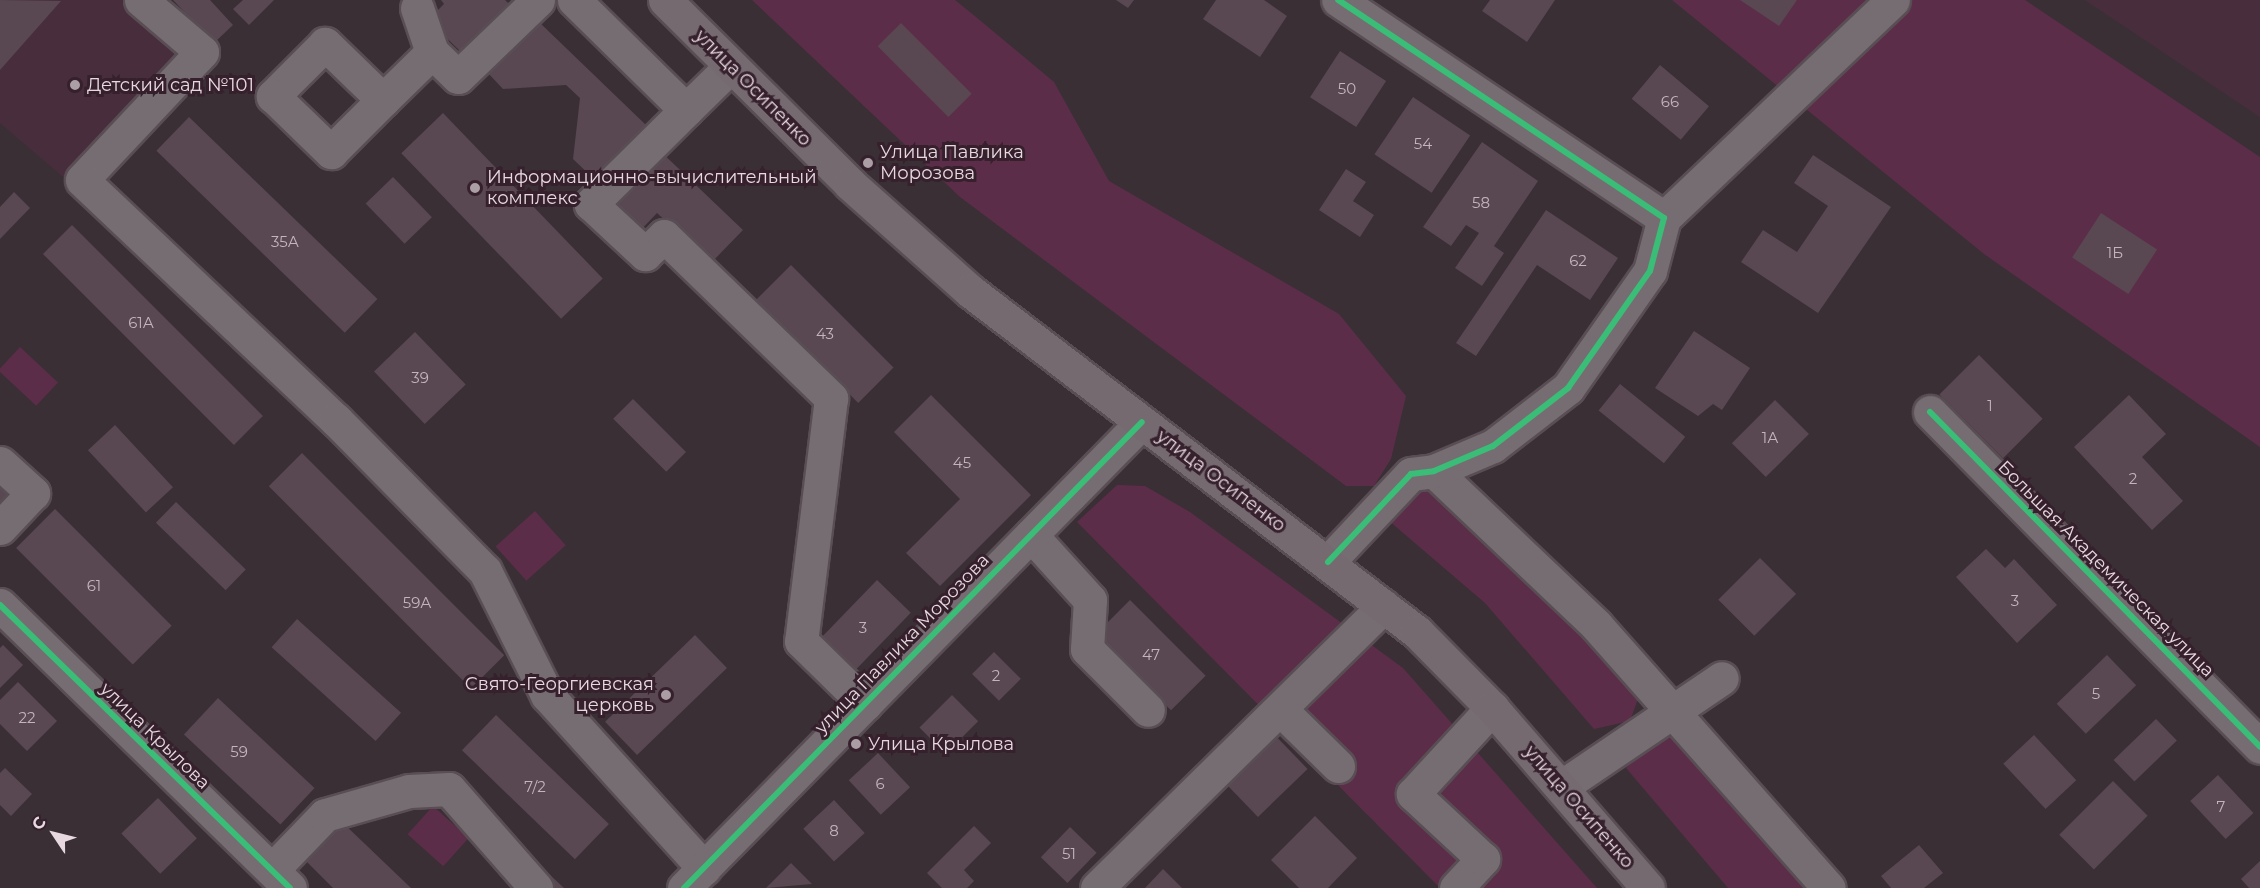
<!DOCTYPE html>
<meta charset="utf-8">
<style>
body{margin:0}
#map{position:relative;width:2260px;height:888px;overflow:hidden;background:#3a2f35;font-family:Montserrat,sans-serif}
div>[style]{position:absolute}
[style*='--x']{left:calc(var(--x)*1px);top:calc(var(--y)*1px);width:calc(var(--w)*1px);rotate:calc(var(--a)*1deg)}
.built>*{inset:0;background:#482e3d}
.green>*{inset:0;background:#5c2d49;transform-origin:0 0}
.building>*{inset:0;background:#594752;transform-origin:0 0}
.roads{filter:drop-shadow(2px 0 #594e54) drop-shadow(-2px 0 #594e54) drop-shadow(0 2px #594e54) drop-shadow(0 -2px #594e54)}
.minor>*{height:33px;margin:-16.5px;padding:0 16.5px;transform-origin:16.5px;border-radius:16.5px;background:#766d72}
.major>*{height:33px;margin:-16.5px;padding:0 16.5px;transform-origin:16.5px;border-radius:16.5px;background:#766a71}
.cycleway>*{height:6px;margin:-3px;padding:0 3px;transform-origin:3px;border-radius:3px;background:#3abd76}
.dots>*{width:16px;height:16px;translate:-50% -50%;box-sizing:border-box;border:3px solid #35202c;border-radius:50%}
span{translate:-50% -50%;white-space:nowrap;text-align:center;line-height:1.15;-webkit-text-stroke:6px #35202c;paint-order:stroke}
.number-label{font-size:15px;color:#c4b4bd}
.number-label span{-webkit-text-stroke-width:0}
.poi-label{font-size:18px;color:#e8d9e1}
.left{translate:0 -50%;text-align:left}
.right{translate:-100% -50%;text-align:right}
.street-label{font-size:18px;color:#e8d9e1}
.north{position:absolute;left:24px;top:804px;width:60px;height:60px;-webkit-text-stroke:4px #35202c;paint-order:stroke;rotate:305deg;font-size:16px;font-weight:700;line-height:24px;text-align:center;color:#e8d9e1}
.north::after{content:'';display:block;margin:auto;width:21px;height:27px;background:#e8d9e1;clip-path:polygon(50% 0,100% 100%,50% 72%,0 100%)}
</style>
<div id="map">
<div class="built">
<i style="clip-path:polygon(0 0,128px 0,183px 47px,68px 181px,0 123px)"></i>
<i style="clip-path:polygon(2085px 0,2260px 0,2260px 117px)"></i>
</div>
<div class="green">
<i style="clip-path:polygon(752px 0,955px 0,976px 17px,1054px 82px,1109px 181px,1339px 314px,1406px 396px,1391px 459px,1374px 486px,1346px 486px,960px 197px)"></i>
<i style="clip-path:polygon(1672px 0,2025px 0,2260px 157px,2260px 447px,1984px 254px)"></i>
<i style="left:20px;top:347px;width:52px;height:32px;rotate:43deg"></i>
<i style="clip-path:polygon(1421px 478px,1482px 507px,1640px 693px,1630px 721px,1594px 729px,1485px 603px,1388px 520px)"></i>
<i style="clip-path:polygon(1117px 485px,1145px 486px,1190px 512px,1403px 668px,1597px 888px,1440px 888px,1077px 522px)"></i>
<i style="left:535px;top:511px;width:46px;height:53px;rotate:48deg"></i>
<i style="clip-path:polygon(1671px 725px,1814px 888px,1728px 888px,1626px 768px,1649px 740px)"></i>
<i style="left:433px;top:806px;width:48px;height:38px;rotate:42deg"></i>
</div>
<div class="building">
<i style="clip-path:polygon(0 0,61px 1px,0 70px)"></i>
<i style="clip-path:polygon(173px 0,210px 0,233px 25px,214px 43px)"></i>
<i style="clip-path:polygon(243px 0,274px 0,249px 25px,233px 9px)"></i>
<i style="clip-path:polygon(441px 0,505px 0,509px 4px,461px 52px,428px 20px,444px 4px)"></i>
<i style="clip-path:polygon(1116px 0,1134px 0,1128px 8px)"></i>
<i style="clip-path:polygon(1216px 0,1264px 0,1287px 16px,1260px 57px,1203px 19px)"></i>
<i style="clip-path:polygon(1490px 0,1555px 0,1527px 42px,1482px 11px)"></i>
<i style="clip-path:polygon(1740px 0,1797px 0,1779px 26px)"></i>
<i style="clip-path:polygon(538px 21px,647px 126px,594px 179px,573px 159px,580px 98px,566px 85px,503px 89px,486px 71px)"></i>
<i style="left:901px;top:23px;width:100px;height:33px;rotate:45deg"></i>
<i style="left:1340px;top:51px;width:55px;height:55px;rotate:33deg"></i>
<i style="left:1660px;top:65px;width:64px;height:44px;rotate:40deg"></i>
<i style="left:1413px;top:97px;width:69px;height:69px;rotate:34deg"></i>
<i style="left:443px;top:113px;width:230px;height:58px;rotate:46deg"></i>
<i style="left:189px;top:117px;width:262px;height:47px;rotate:44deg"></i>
<i style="clip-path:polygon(1482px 142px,1538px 181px,1494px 246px,1504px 253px,1482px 286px,1455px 268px,1479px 233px,1466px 225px,1451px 246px,1423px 227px)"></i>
<i style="clip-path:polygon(657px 148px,743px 230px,711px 263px,657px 213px,639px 232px,607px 201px)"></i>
<i style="clip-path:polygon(1813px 155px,1891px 207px,1818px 313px,1741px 262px,1763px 230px,1797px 252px,1828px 206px,1794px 183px)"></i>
<i style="clip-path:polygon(1346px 169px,1366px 182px,1353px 201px,1374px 215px,1360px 237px,1319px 210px)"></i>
<i style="left:393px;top:177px;width:56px;height:38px;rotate:46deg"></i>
<i style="clip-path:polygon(14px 192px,30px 208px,0 239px,0 207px)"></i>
<i style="clip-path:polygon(1546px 210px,1618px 258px,1590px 300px,1537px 265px,1476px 356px,1456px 343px)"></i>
<i style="left:2101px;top:213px;width:67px;height:53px;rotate:33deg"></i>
<i style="left:72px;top:225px;width:270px;height:41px;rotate:45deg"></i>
<i style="left:791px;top:265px;width:145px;height:50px;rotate:45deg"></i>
<i style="clip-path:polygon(1694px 331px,1750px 368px,1722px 410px,1713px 404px,1698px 416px,1655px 388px)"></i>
<i style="left:415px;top:332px;width:73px;height:57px;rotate:46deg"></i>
<i style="left:1979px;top:355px;width:90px;height:56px;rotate:45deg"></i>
<i style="left:1620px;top:384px;width:84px;height:34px;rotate:39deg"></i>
<i style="clip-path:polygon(931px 395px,1031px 495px,940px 586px,906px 553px,960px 499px,894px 432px)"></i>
<i style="clip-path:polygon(2129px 395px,2166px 434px,2142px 457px,2183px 501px,2152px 530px,2074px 447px)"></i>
<i style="left:633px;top:399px;width:75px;height:28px;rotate:45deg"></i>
<i style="left:1775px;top:400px;width:48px;height:61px;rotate:45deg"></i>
<i style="left:115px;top:425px;width:85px;height:37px;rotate:47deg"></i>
<i style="left:302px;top:453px;width:286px;height:47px;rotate:45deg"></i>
<i style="clip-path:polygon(0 480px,16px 496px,0 512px)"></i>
<i style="left:176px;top:502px;width:97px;height:29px;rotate:44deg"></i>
<i style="left:55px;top:509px;width:165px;height:55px;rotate:45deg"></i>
<i style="clip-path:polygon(1986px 549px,2005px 568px,2014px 559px,2057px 605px,2017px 643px,1956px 577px)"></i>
<i style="left:1760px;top:558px;width:51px;height:59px;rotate:45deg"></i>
<i style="left:877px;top:580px;width:47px;height:88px;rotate:44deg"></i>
<i style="left:1130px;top:600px;width:107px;height:49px;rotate:45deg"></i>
<i style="left:297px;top:619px;width:140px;height:38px;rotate:42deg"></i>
<i style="left:695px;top:635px;width:46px;height:125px;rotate:46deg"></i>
<i style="clip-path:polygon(3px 645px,23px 665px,0 688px,0 648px)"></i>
<i style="left:994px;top:652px;width:38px;height:31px;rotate:45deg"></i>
<i style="left:2107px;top:655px;width:42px;height:70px;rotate:46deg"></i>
<i style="clip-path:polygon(18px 682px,57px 721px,27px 751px,0 724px,0 700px)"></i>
<i style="left:952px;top:695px;width:37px;height:46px;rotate:45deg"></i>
<i style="left:218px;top:698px;width:132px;height:50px;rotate:43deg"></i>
<i style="left:496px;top:715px;width:157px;height:49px;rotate:44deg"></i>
<i style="left:2156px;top:719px;width:30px;height:59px;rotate:46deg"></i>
<i style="left:1268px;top:728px;width:57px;height:69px;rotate:46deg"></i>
<i style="left:2034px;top:735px;width:62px;height:42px;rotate:47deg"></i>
<i style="left:878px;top:753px;width:47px;height:40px;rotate:47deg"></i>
<i style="clip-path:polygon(5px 768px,32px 794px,11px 816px,0 805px,0 773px)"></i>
<i style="left:2218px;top:775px;width:52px;height:38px;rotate:47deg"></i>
<i style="left:2113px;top:781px;width:49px;height:76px;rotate:45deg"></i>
<i style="left:158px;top:798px;width:56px;height:51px;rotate:46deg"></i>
<i style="left:834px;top:800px;width:45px;height:42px;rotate:47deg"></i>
<i style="clip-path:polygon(1315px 816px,1357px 858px,1328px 888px,1299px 888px,1271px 860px)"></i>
<i style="clip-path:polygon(342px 822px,411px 888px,333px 888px,305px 860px)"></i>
<i style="clip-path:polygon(974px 826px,991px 843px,964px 870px,974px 881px,967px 888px,942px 888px,927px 873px)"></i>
<i style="left:1070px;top:827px;width:37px;height:42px;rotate:44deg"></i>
<i style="clip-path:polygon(1919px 845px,1943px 873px,1924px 888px,1891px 888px,1881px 876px)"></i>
<i style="clip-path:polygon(2260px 861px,2260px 888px,2249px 888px,2241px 879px)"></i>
<i style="clip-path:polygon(791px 863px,812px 884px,766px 888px)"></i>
<i style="clip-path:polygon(1163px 869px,1182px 888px,1145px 888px)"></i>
<i style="clip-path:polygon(547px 872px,564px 888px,531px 888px)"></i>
</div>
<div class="roads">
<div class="minor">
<i style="--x:141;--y:0;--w:80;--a:40.4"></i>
<i style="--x:202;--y:52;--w:175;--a:133.2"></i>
<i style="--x:82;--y:180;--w:349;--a:43.4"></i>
<i style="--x:336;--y:420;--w:212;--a:45.4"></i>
<i style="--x:485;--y:571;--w:139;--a:63.4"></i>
<i style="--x:547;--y:695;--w:234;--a:47.8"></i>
<i style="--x:574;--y:0;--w:157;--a:44.5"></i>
<i style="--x:686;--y:110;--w:63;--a:-44.4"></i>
<i style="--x:417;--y:8;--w:46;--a:71.2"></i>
<i style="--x:432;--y:52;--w:36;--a:44"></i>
<i style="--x:458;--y:77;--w:111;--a:-43.9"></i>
<i style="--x:383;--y:100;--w:81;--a:-136"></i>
<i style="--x:325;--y:44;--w:74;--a:135"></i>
<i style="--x:273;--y:96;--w:81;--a:44"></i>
<i style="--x:331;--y:152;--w:74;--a:-45"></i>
<i style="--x:383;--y:100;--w:69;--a:-44.4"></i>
<i style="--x:686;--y:110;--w:134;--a:135.3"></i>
<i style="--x:591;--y:204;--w:74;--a:42.8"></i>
<i style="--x:645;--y:254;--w:26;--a:-43"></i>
<i style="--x:664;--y:236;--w:233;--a:44.1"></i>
<i style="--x:831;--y:398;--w:245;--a:97"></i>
<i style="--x:801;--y:641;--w:90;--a:44.5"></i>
<i style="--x:1664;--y:218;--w:316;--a:-43.6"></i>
<i style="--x:1930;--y:412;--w:470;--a:45.4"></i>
<i style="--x:0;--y:463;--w:45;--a:42.3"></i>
<i style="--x:33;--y:493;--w:48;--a:133.3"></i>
<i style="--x:1434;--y:471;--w:224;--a:43.5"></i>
<i style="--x:1596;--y:625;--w:351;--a:48.5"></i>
<i style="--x:1031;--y:535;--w:88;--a:47.8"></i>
<i style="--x:1090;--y:600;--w:49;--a:93.5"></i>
<i style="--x:1087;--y:649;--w:86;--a:45"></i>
<i style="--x:1328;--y:562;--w:121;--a:-46.7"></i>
<i style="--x:1411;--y:474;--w:23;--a:-7"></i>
<i style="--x:1434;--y:471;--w:64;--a:-23"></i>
<i style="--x:1493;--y:446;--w:95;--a:-37.7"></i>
<i style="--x:1568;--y:388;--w:143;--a:-55"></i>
<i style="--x:1650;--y:271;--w:55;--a:-75.2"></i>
<i style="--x:1664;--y:218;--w:392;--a:-146.2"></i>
<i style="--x:0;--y:605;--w:405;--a:44.3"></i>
<i style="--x:1281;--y:710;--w:80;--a:44.5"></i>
<i style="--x:1561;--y:787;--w:194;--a:-34.1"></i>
<i style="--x:272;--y:870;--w:76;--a:-46.1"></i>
<i style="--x:325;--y:815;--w:87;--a:-15.9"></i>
<i style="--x:409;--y:791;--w:40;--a:-2.9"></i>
<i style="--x:449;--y:789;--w:132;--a:48.7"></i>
<i style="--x:684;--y:888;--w:653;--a:-45.5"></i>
<i style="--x:1097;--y:888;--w:402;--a:-44.5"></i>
<i style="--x:1456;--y:888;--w:40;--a:-47"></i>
<i style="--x:1483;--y:859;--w:96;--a:-137.1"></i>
<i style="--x:1413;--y:794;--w:117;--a:-47.4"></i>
</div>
<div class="major">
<i style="--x:665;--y:0;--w:261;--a:44.8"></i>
<i style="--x:850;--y:184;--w:161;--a:41.7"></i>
<i style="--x:970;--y:291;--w:562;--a:37.34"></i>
<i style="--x:1417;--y:632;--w:107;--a:45.4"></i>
<i style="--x:1492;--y:708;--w:238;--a:49.1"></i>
</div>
</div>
<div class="cycleway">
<i style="--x:1930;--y:412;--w:470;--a:45.4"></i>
<i style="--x:1328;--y:562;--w:121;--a:-46.7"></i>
<i style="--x:1411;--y:474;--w:23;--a:-7"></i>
<i style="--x:1434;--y:471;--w:64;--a:-23"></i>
<i style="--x:1493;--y:446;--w:95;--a:-37.7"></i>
<i style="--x:1568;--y:388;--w:143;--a:-55"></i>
<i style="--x:1650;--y:271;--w:55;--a:-75.2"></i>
<i style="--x:1664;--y:218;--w:392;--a:-146.2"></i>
<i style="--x:0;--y:605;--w:405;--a:44.3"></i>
<i style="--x:684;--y:888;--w:653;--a:-45.5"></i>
</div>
<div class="dots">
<i style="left:75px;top:85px;background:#ab9ea5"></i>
<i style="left:868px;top:163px;background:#ab9ea5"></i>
<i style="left:475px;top:188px;background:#ab9ea5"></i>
<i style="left:666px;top:695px;background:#ab9ea5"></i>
<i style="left:856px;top:744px;background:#ab9ea5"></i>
</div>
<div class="number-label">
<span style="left:1347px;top:89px">50</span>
<span style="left:1670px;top:102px">66</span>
<span style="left:1423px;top:144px">54</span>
<span style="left:1481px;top:203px">58</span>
<span style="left:285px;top:242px">35А</span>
<span style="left:2115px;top:253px">1Б</span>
<span style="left:1578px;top:261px">62</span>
<span style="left:141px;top:323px">61А</span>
<span style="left:825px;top:334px">43</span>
<span style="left:420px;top:378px">39</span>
<span style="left:1990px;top:406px">1</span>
<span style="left:1770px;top:438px">1А</span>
<span style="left:962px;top:463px">45</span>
<span style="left:2133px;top:479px">2</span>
<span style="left:94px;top:586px">61</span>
<span style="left:2015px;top:601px">3</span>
<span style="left:417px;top:603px">59А</span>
<span style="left:863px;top:628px">3</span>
<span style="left:1151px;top:655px">47</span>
<span style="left:996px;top:676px">2</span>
<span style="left:2096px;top:694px">5</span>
<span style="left:27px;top:718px">22</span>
<span style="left:239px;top:752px">59</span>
<span style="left:880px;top:784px">6</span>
<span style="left:535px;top:787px">7/2</span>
<span style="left:2221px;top:807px">7</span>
<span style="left:834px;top:831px">8</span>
<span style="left:1069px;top:854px">51</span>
</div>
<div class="poi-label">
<span class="left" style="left:87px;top:85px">Детский сад №101</span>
<span class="left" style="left:880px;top:163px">Улица Павлика<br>Морозова</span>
<span class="left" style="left:487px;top:188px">Информационно-вычислительный<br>комплекс</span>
<span class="right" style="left:654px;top:695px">Свято-Георгиевская<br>церковь</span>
<span class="left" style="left:868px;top:744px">Улица Крылова</span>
</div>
<div class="street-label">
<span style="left:753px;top:88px;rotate:45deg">улица Осипенко</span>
<span style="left:1221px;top:481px;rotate:37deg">улица Осипенко</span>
<span style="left:2106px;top:569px;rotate:45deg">Большая Академическая улица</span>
<span style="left:902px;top:644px;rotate:-46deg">улица Павлика Морозова</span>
<span style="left:155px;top:736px;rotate:44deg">улица Крылова</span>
<span style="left:1579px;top:807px;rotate:49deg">улица Осипенко</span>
</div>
<div class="north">С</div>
</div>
